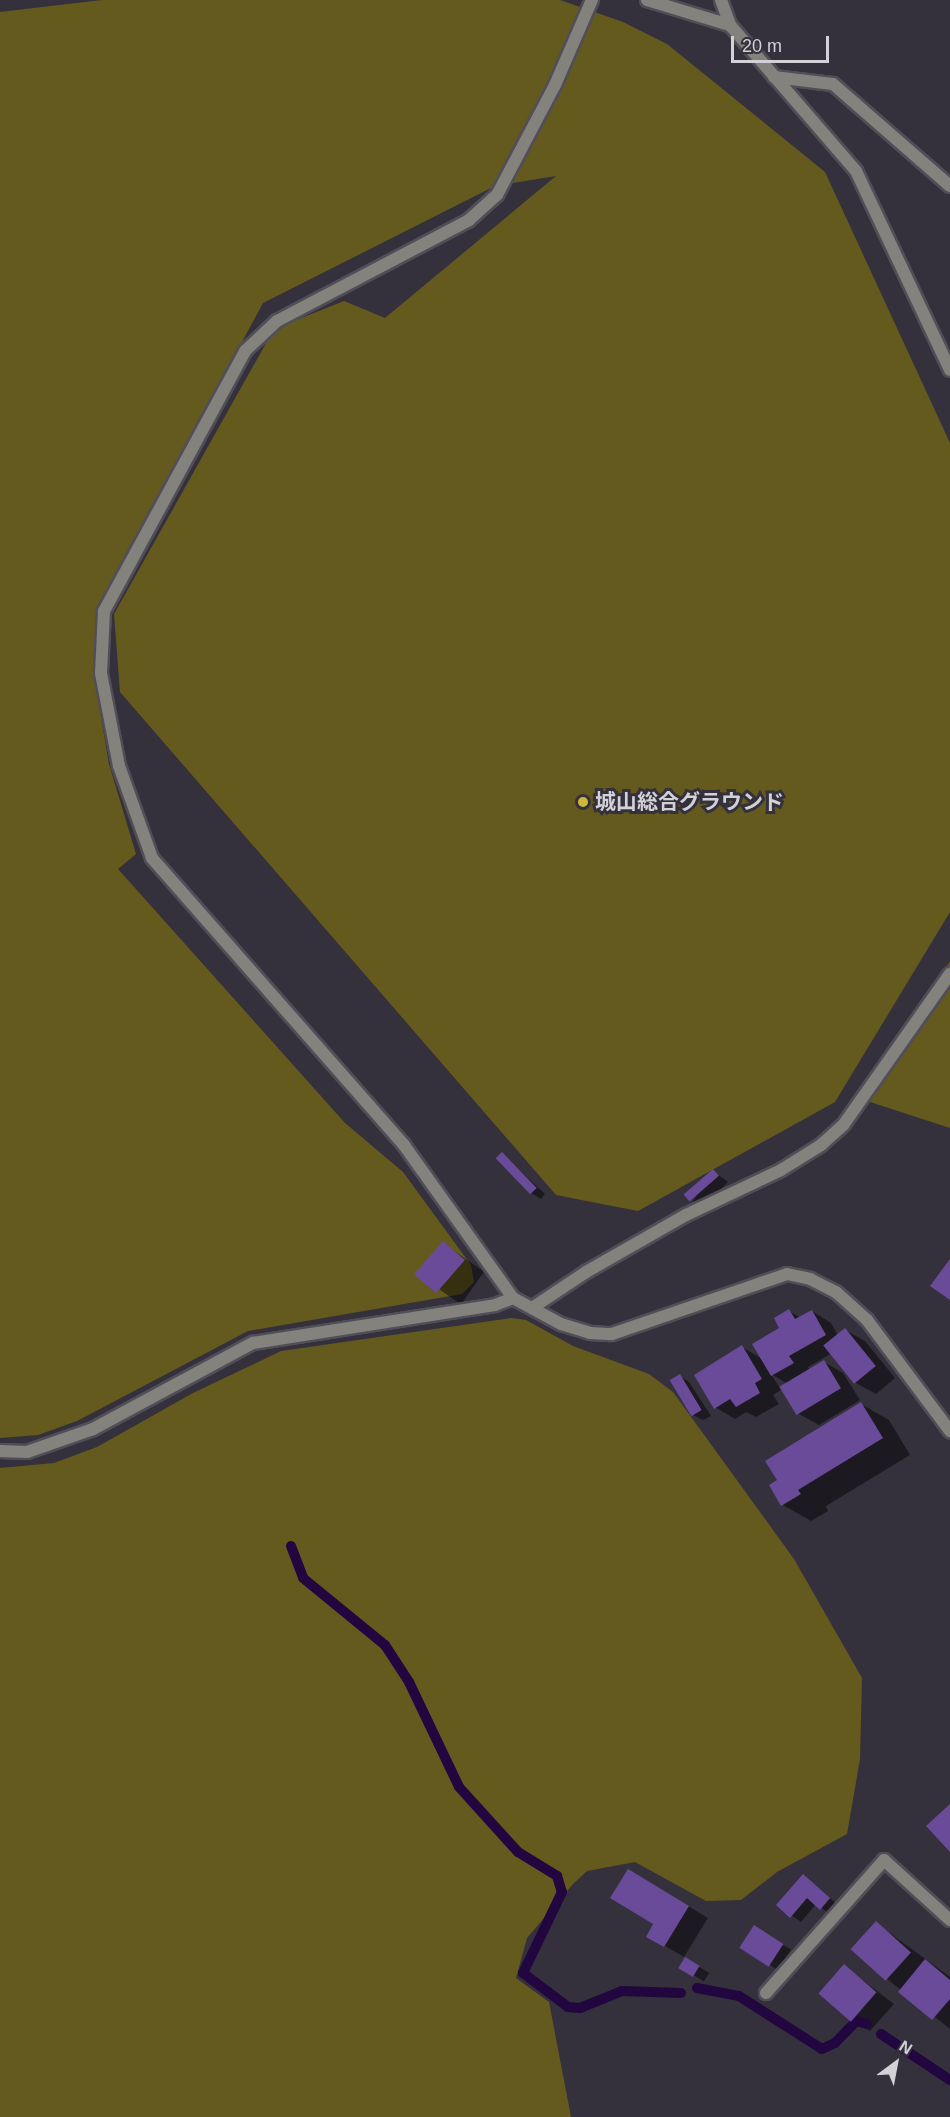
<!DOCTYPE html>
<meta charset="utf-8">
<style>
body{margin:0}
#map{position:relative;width:950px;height:2117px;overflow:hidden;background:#35313c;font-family:Helvetica,"Noto Sans JP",sans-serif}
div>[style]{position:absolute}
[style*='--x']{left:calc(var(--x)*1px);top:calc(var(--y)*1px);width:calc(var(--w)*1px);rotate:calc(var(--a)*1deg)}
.green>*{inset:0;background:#645a1e}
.shadow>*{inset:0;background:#0007;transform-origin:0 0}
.stream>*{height:10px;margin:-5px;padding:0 5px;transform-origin:5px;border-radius:5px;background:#21063f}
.building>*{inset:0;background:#6a4b99;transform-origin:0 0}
.roads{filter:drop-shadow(2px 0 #514e58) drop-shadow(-2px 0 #514e58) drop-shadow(0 2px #514e58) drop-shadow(0 -2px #514e58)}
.service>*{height:12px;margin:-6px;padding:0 6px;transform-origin:6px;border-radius:6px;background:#83827c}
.minor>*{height:12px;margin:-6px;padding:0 6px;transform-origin:6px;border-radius:6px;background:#83827c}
.dots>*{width:16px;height:16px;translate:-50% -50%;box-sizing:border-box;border:3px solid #35313c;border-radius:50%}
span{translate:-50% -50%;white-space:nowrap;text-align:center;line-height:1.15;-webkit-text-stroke:6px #35313c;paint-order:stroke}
.poi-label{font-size:21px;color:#d3d1d8;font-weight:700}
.left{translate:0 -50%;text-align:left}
.north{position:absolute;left:866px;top:2033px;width:60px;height:60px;-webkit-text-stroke:4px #35313c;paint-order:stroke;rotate:32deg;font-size:16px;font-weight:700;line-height:24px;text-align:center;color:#d3d1d8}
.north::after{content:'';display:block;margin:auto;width:21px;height:27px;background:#d3d1d8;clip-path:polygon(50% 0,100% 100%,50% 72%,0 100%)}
.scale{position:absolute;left:731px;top:36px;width:98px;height:27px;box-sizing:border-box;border:3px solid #d3d1d8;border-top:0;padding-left:8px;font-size:18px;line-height:21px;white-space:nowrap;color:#d3d1d8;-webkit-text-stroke:4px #35313c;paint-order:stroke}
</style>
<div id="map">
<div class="green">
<i style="clip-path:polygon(102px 0,560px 0,623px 22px,667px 44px,825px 172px,950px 443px,950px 912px,835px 1102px,638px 1211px,556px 1195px,120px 692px,114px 614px,274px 329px,344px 301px,385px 318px,556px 176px,495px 186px,263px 303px,97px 612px,93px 670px,109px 764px,136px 854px,118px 869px,345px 1123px,403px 1172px,471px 1265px,474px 1282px,462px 1294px,248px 1331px,77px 1421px,38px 1435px,0 1438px,0 12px)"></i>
<i style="clip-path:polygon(950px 961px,950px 1128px,864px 1100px)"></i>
<i style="clip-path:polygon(511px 1318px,526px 1320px,573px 1346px,649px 1374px,673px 1392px,794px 1559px,862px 1678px,860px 1759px,847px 1834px,777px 1872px,741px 1900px,706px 1901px,635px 1862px,587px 1871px,573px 1884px,527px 1938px,516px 1978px,549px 2002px,571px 2117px,0 2117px,0 1468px,54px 1463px,97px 1447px,193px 1393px,281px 1351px)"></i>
</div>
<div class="shadow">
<i style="clip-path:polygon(502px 1154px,545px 1194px,541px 1199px,531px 1193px)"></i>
<i style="clip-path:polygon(713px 1171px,728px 1182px,702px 1207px,693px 1201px)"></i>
<i style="left:443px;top:1243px;width:50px;height:40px;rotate:35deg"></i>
<i style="clip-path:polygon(789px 1311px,801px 1318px,812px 1311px,831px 1323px,838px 1336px,845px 1330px,865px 1341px,895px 1378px,876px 1394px,856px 1383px,832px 1353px,808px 1367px,810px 1370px,824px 1362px,843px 1373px,860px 1400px,819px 1425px,799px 1414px,788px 1384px,771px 1374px,781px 1390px,773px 1395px,779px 1404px,756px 1417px,746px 1412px,735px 1419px,715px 1407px,742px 1347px,762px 1359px)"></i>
<i style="clip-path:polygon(680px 1376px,689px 1382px,711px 1416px,703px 1420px,693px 1415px)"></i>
<i style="clip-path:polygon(861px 1404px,889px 1420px,910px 1455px,826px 1506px,828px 1511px,811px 1521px,783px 1505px,779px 1480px)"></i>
<i style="clip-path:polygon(803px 1876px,838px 1905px,830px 1914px,816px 1904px,801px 1922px,778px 1905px)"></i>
<i style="clip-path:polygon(648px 1882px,708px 1918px,684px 1957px,648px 1936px,655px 1923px)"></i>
<i style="clip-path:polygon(876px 1923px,950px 1977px,950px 2029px,887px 1979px)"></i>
<i style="left:755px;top:1928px;width:42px;height:24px;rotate:31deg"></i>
<i style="left:686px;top:1959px;width:27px;height:10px;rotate:31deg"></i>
<i style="clip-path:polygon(844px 1966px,894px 2004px,870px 2031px,851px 2020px)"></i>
</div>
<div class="stream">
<i style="--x:291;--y:1546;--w:34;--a:69"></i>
<i style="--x:303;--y:1578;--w:106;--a:39.3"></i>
<i style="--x:385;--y:1645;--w:44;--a:57"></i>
<i style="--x:409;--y:1682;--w:116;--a:64.5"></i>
<i style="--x:459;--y:1787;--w:88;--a:47.8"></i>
<i style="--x:518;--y:1852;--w:46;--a:31.6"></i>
<i style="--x:557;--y:1876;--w:17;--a:73"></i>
<i style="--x:562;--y:1892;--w:90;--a:115.7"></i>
<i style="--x:523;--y:1973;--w:56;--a:37.1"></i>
<i style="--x:568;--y:2007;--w:12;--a:5"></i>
<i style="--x:580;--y:2008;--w:45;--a:-22"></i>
<i style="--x:622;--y:1991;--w:59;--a:1.9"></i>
<i style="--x:697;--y:1988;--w:43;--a:10.8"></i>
<i style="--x:739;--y:1996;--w:98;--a:32.6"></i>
<i style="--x:822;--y:2049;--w:14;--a:-25"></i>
<i style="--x:835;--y:2043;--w:30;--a:-46"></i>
<i style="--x:856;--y:2021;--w:11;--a:15"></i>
<i style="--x:881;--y:2034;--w:83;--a:33.7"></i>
</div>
<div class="building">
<i style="left:502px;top:1152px;width:50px;height:9px;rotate:46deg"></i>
<i style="left:713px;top:1169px;width:9px;height:39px;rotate:49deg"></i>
<i style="left:443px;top:1241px;width:29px;height:44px;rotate:41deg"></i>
<i style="clip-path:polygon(950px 1259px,950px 1300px,930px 1286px)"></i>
<i style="clip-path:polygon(789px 1309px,795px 1319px,812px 1310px,826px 1335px,789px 1356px,794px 1363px,771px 1376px,752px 1344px,779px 1328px,774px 1318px)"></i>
<i style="left:845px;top:1328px;width:49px;height:28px;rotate:51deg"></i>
<i style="clip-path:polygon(742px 1345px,762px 1379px,755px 1383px,760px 1393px,736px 1407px,730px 1399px,714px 1409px,694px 1375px)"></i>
<i style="left:824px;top:1360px;width:33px;height:52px;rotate:59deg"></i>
<i style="left:680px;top:1374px;width:42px;height:12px;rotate:59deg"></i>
<i style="clip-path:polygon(861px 1402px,883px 1438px,798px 1490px,801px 1494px,781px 1506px,769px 1485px,777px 1480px,765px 1461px)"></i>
<i style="clip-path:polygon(950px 1804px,950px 1852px,926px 1826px)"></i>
<i style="clip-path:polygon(628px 1869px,689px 1906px,664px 1947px,646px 1937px,653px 1924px,610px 1898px)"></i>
<i style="clip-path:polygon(803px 1874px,830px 1898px,820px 1910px,807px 1898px,790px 1918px,776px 1905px)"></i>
<i style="left:876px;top:1921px;width:47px;height:38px;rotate:42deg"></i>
<i style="left:754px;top:1925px;width:35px;height:27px;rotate:33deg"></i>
<i style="left:685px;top:1957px;width:17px;height:13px;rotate:31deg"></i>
<i style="clip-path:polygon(925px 1959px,950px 1980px,950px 1999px,932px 2020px,898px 1992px)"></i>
<i style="left:844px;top:1964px;width:43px;height:39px;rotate:41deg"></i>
</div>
<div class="roads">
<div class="service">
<i style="--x:647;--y:0;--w:87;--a:16.8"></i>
<i style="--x:721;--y:0;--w:27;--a:70"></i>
<i style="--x:730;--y:25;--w:193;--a:49.2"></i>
<i style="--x:856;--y:171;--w:220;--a:64.7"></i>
<i style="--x:774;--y:77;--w:59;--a:6.8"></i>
<i style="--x:833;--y:84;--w:155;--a:41.1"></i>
<i style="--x:513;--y:1298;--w:188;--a:-125.5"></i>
<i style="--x:404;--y:1145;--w:382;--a:-131.3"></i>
<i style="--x:152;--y:858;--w:98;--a:-109.7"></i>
<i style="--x:119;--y:766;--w:95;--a:-101"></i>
<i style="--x:101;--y:673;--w:62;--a:-87.2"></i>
<i style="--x:104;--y:611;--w:296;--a:-61.5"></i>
<i style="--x:245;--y:351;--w:44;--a:-43.2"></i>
<i style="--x:277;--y:321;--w:217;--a:-27.7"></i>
<i style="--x:469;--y:220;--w:38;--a:-42"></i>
<i style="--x:497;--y:195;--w:124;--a:-62.2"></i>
<i style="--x:555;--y:85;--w:93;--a:-66.5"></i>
<i style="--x:532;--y:1308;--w:65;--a:-33.7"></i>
<i style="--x:586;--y:1272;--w:115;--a:-29.7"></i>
<i style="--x:686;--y:1215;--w:105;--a:-25.3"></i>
<i style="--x:781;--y:1170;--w:47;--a:-32"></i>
<i style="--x:821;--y:1145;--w:31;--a:-42"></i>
<i style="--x:844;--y:1124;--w:184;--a:-54.8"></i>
</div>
<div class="minor">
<i style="--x:0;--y:1451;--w:27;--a:2"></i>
<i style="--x:27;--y:1452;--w:70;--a:-19.2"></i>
<i style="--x:93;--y:1429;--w:182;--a:-28.3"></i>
<i style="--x:253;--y:1343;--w:245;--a:-8.9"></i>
<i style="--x:495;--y:1305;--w:19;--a:-21"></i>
<i style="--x:513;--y:1298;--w:55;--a:28.4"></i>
<i style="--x:561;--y:1324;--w:30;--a:17"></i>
<i style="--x:590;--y:1333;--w:22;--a:3"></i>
<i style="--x:612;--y:1334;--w:185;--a:-18.9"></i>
<i style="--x:787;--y:1274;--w:24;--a:12"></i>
<i style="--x:810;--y:1279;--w:29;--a:27"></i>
<i style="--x:836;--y:1292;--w:42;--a:42.1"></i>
<i style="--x:867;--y:1320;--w:139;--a:53.2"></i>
<i style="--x:766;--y:1993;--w:178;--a:-48.4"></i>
<i style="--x:884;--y:1860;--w:89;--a:42.3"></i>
</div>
</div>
<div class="dots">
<i style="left:583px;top:802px;background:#ceb837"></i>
</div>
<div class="poi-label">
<span class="left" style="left:595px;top:802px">城山総合グラウンド</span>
</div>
<div class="north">N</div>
<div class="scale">20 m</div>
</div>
